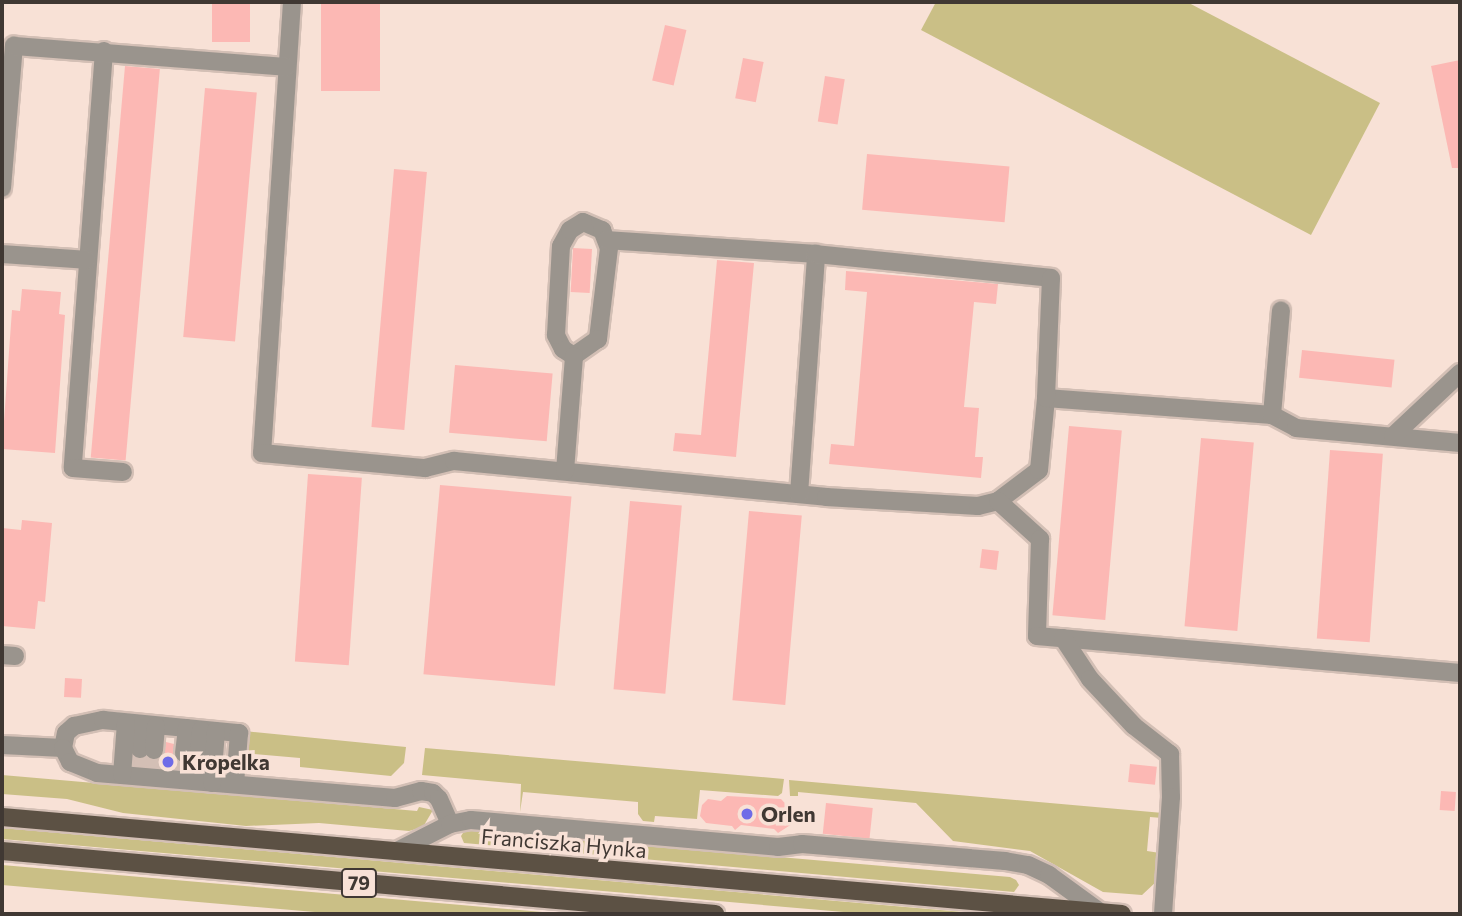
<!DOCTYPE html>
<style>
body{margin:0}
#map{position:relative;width:1462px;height:916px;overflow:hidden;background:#f8e1d6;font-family:Commissioner,sans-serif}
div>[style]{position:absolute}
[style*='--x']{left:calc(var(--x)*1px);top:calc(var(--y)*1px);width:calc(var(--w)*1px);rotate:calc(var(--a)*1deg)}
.green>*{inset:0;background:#cabf86}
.building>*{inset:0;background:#fcb8b4;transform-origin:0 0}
.minor-tunnel>*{height:18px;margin-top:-9px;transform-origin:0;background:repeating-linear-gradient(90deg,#d3bfb5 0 18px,transparent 0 27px)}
.roads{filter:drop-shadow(2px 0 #d3bfb5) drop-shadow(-2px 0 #d3bfb5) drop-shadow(0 2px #d3bfb5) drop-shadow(0 -2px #d3bfb5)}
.minor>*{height:18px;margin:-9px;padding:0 9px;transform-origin:9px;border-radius:9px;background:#9a948d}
.major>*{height:18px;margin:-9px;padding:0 9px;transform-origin:9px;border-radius:9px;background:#5c5144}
.dots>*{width:19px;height:19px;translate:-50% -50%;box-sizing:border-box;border:4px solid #f8e1d6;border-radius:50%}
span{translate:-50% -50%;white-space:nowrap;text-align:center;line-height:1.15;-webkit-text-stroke:7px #f8e1d6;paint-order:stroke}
.shield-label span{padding:2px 5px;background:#f8e1d6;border:2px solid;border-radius:5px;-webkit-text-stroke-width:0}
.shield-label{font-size:19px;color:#403833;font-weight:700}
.poi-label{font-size:21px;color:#403833;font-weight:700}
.left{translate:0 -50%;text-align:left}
.street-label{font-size:21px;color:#403833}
.frame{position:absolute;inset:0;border:4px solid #403833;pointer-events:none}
</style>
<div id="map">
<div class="green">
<i style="clip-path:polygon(936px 2px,1187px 2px,1380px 103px,1311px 235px,921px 30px)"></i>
<i style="clip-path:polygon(244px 731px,406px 747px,404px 763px,391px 776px,300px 767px,300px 758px,243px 753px)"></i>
<i style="clip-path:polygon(425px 748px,784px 779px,782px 793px,778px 796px,700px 790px,697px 819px,655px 816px,654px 822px,643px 821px,638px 814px,638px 802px,523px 792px,520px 812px,521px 784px,422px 775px)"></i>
<i style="clip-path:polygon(2px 775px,417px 811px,419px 807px,433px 810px,423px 827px,409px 831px,319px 823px,246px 826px,123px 813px,67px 799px,2px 794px)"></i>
<i style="clip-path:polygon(789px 780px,1163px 813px,1162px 818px,1150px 817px,1147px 851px,1160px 853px,1157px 881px,1142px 895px,1103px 892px,1030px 851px,953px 841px,916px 803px,798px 792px,798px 796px,790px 796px)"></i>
<i style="clip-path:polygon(2px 828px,986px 914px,867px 914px,2px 839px)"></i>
<i style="clip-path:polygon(465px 830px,1010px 877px,1016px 880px,1019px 885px,1014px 892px,464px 843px,461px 836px)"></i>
<i style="clip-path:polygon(2px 865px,565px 914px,338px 914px,2px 885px)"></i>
</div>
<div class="building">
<i style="left:212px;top:2px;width:38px;height:40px"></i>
<i style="left:321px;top:2px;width:59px;height:89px"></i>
<i style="left:665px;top:25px;width:22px;height:57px;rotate:13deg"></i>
<i style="left:743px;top:58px;width:21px;height:41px;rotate:11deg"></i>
<i style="clip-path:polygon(1460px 60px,1460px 168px,1452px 168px,1431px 66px)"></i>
<i style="left:125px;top:66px;width:35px;height:393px;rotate:5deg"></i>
<i style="left:825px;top:76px;width:20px;height:46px;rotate:9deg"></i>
<i style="left:205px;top:88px;width:52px;height:250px;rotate:5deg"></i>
<i style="left:867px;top:154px;width:143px;height:56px;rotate:5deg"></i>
<i style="left:394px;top:169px;width:33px;height:259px;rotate:5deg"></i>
<i style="left:573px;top:248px;width:19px;height:44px;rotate:3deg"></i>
<i style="clip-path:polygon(717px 260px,754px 263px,736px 457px,673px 451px,675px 433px,701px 435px)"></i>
<i style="clip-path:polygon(846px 271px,998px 284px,996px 304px,974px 302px,964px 407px,979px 408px,975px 457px,983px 457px,981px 478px,829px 464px,831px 444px,854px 446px,867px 292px,845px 290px)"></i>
<i style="clip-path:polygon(22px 289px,61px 292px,59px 314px,65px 315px,55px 453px,2px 449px,12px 310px,20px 311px)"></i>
<i style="left:1302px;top:350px;width:93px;height:28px;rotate:6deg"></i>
<i style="left:455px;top:365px;width:98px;height:68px;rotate:5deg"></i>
<i style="left:1069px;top:426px;width:53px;height:190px;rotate:5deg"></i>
<i style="left:1201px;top:438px;width:53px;height:189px;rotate:5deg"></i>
<i style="left:1330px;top:450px;width:53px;height:189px;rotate:4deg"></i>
<i style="left:308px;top:474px;width:54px;height:188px;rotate:4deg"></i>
<i style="left:440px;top:485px;width:132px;height:190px;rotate:5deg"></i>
<i style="left:630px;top:501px;width:52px;height:189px;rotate:5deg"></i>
<i style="left:749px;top:511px;width:53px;height:190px;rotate:5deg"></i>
<i style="clip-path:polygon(22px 520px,52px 523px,45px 602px,38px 601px,35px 629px,2px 626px,2px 528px,21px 530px)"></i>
<i style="left:982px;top:549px;width:17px;height:19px;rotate:7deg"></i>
<i style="left:65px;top:678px;width:17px;height:19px;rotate:3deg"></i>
<i style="clip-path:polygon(166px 742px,174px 744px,173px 757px,177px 762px,202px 765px,202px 770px,134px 765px,135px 759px,159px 760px,164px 756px)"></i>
<i style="left:1130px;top:764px;width:27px;height:18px;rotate:6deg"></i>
<i style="left:1441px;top:791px;width:15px;height:19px;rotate:4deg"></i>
<i style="clip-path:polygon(727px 796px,781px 799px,793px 812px,792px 824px,778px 833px,774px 829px,741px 825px,735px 830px,732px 826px,706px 823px,700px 816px,702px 805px,708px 799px,721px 801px)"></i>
<i style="left:826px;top:803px;width:47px;height:31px;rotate:6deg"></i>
</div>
<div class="minor-tunnel">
<i style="--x:138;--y:771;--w:22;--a:-85"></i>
<i style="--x:152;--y:772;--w:22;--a:-85"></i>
<i style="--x:183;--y:774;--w:21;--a:-87"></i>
<i style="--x:197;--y:775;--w:21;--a:-85"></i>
</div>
<div class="roads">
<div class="minor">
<i style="--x:292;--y:2;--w:452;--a:93.8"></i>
<i style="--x:262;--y:453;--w:164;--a:5.3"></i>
<i style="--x:425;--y:468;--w:30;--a:-14"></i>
<i style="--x:454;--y:461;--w:374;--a:5.5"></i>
<i style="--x:826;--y:497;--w:152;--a:3.4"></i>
<i style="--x:978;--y:506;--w:21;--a:-14"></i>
<i style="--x:998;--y:501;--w:51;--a:-37.1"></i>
<i style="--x:1039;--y:470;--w:72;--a:-84.4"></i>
<i style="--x:1046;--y:398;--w:227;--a:4.3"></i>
<i style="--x:1272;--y:415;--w:27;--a:28"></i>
<i style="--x:1296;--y:428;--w:165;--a:5.2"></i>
<i style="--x:104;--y:51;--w:418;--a:94.3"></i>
<i style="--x:73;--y:468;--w:50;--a:4.6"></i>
<i style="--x:2;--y:188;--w:143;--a:-85.2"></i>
<i style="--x:14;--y:46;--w:273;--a:4.4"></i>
<i style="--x:583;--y:222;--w:21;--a:23"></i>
<i style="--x:602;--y:230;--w:19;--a:69"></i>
<i style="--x:609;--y:248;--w:92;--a:96.9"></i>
<i style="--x:598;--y:339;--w:29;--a:145"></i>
<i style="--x:574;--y:356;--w:13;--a:-148"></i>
<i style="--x:563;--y:349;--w:16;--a:-117"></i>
<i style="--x:556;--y:335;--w:89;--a:-86.8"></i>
<i style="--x:561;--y:246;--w:18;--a:-61"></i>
<i style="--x:570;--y:230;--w:15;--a:-32"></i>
<i style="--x:607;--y:240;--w:209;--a:3.8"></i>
<i style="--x:2;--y:254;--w:85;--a:4"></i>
<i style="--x:1272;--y:415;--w:105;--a:-85.1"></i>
<i style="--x:1393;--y:436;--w:92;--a:-43.2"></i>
<i style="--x:565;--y:471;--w:115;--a:-85.5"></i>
<i style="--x:799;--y:494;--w:241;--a:-85.9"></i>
<i style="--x:816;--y:254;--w:236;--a:5.8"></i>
<i style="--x:1051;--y:278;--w:120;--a:92.4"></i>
<i style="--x:998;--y:501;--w:57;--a:42.1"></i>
<i style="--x:1040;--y:539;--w:97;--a:91.8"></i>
<i style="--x:1037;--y:636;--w:425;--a:5"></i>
<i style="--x:1063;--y:638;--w:49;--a:56.6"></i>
<i style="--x:1090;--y:679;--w:64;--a:46.9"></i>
<i style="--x:1134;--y:726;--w:46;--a:37.9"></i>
<i style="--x:1170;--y:754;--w:43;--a:88.7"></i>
<i style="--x:1171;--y:797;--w:117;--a:93.9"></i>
<i style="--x:2;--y:655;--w:13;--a:4"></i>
<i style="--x:2;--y:745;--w:61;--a:2.8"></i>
<i style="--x:63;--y:748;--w:15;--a:-79"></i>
<i style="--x:66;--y:733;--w:11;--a:-41"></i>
<i style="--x:74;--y:726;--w:30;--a:-12"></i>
<i style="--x:103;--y:720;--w:137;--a:5.5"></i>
<i style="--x:239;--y:733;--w:51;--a:94.5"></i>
<i style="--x:63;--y:748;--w:16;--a:63"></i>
<i style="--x:70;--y:762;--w:29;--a:22"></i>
<i style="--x:97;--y:773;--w:299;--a:4.8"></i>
<i style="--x:395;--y:798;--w:27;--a:-15"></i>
<i style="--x:421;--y:791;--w:12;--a:9"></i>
<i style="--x:433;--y:793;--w:8;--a:45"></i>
<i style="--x:439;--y:799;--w:27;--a:66"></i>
<i style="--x:140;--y:749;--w:25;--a:-85"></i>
<i style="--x:154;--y:750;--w:24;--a:-85"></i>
<i style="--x:184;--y:753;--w:25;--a:-83"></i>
<i style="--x:199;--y:754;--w:24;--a:-85"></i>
<i style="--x:122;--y:775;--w:52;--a:-85.6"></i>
<i style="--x:212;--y:783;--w:52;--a:-85.6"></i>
<i style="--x:397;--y:851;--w:59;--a:-27"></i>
<i style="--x:450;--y:824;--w:21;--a:-11"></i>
<i style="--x:471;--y:820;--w:308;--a:5"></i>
<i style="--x:778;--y:847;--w:24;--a:-7"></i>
<i style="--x:802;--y:844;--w:204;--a:4.8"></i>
<i style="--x:1005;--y:861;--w:23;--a:10"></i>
<i style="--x:1028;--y:865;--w:23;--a:25"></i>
<i style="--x:1049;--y:875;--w:63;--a:36"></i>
</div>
<div class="major">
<i style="--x:2;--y:817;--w:1124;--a:4.95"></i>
<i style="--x:2;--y:851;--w:716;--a:5.05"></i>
</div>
</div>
<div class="dots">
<i style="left:168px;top:762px;background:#6f6ce7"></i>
<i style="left:747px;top:814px;background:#6f6ce7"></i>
</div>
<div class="shield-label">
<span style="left:359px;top:883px">79</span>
</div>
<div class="poi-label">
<span class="left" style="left:182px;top:762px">Kropelka</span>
<span class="left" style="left:761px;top:814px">Orlen</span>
</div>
<div class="street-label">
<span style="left:564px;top:843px;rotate:5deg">Franciszka Hynka</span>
</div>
<div class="frame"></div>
</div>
